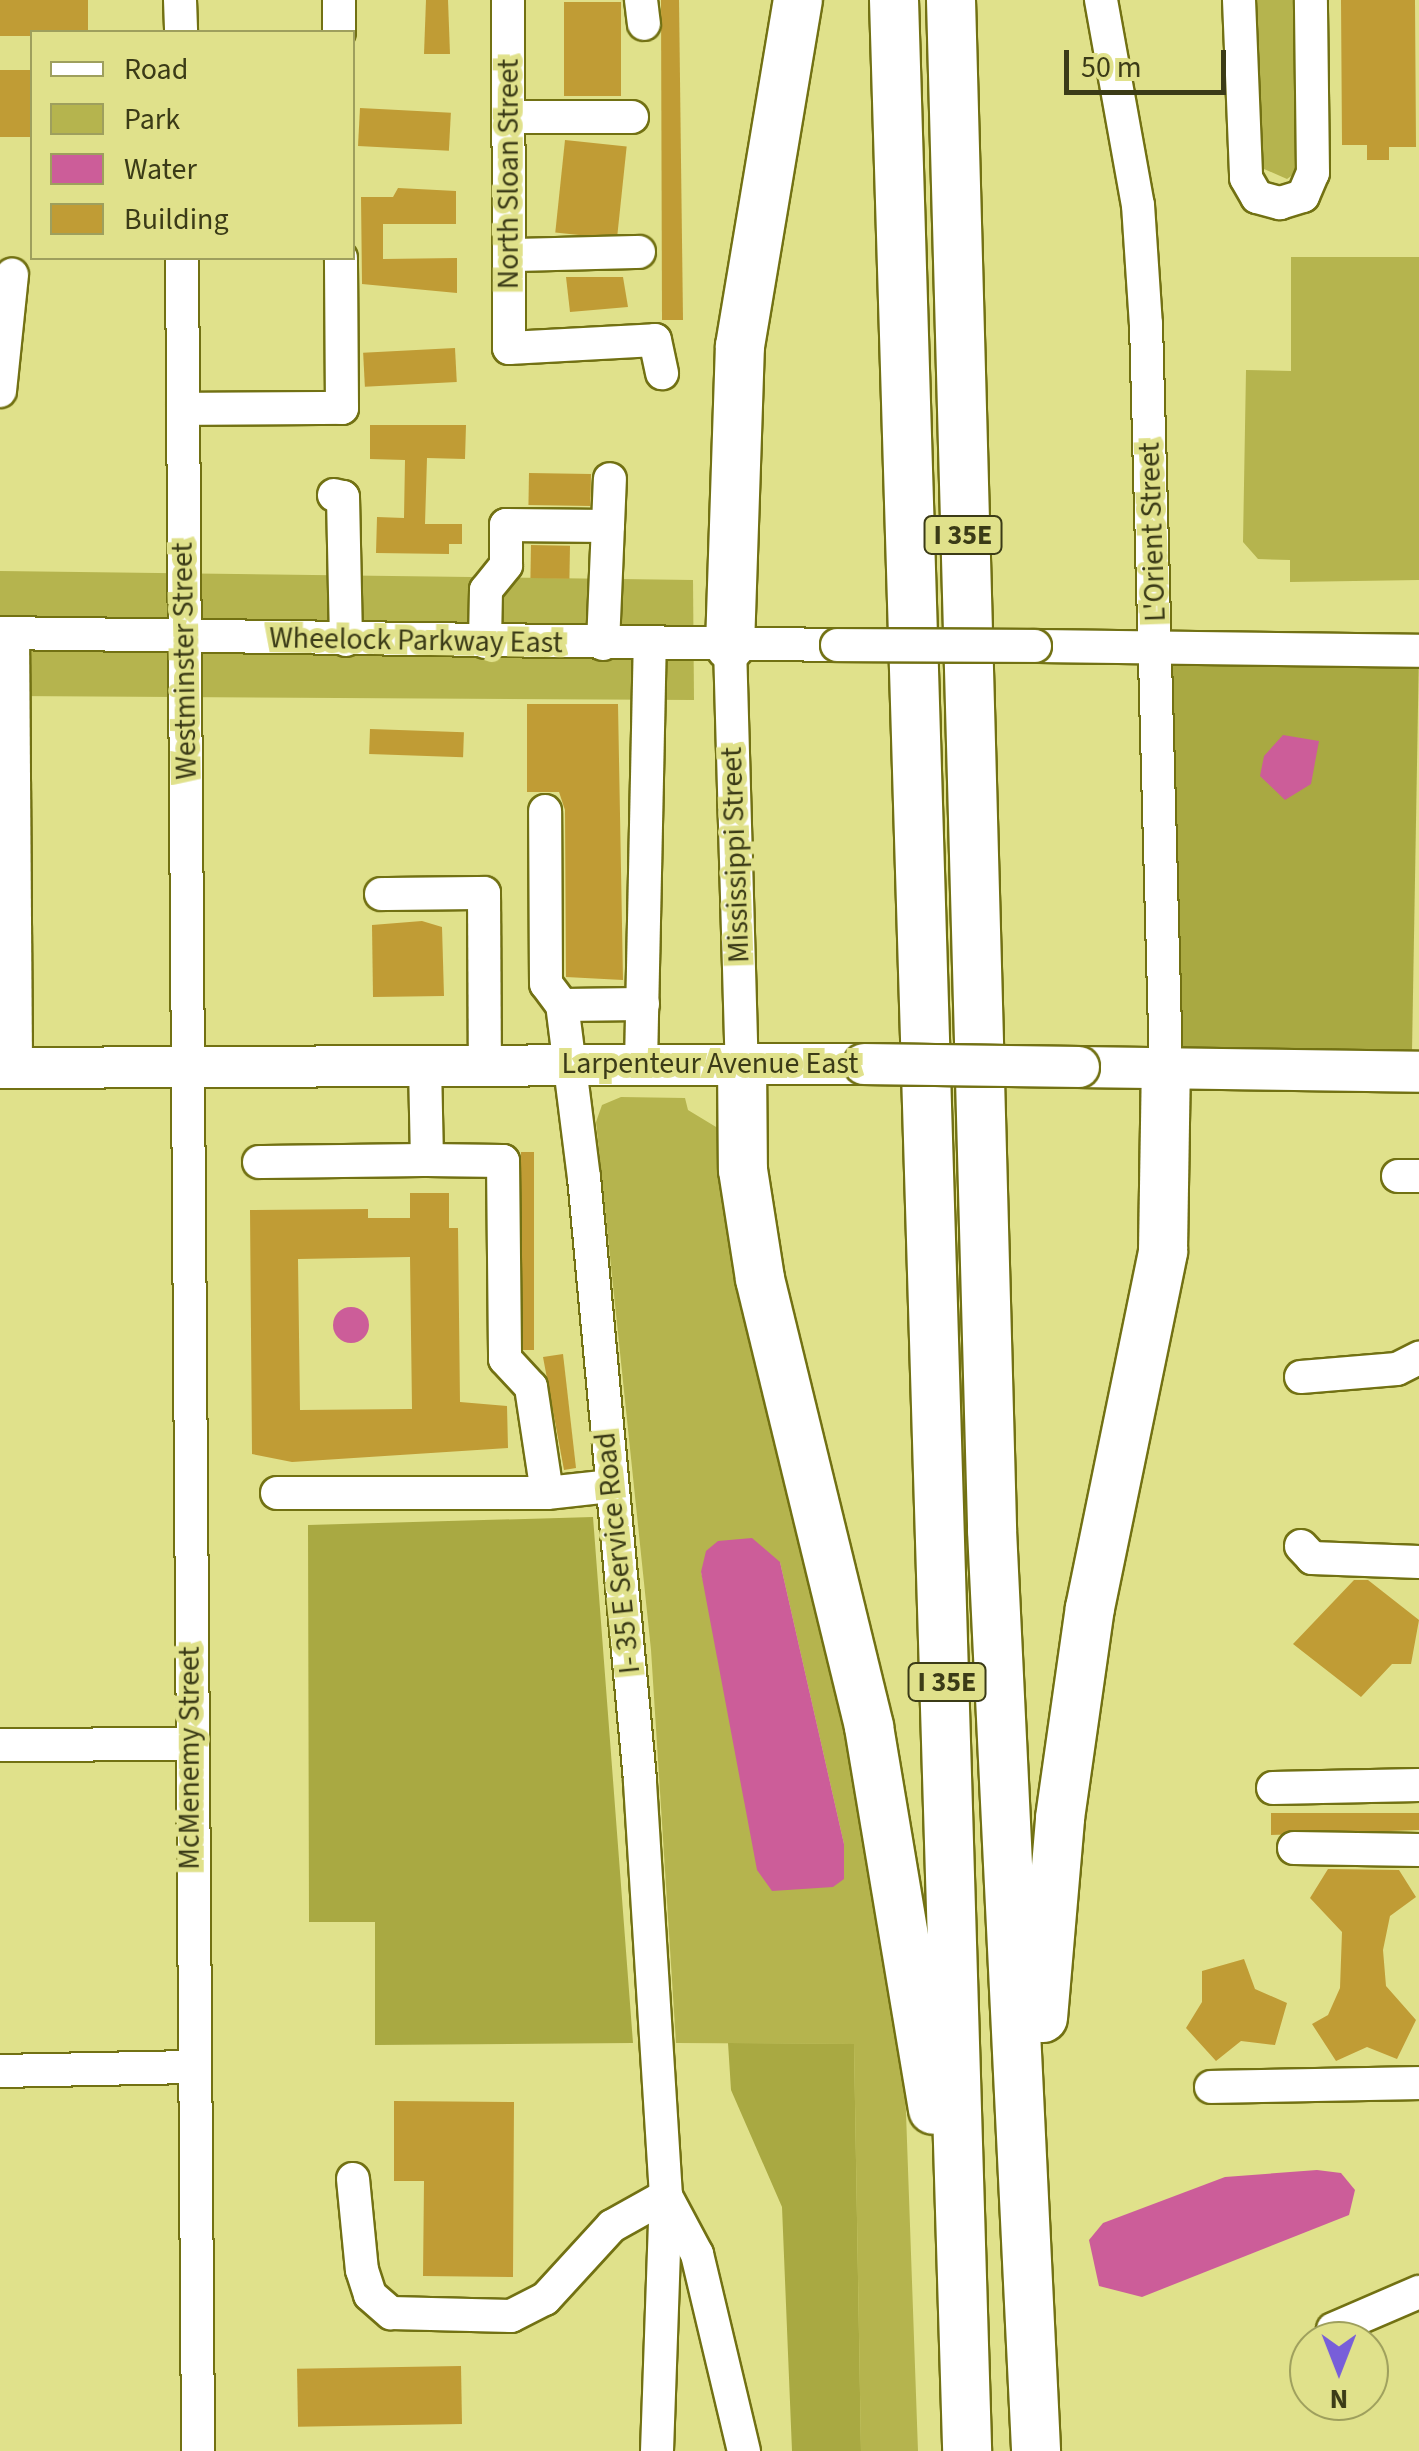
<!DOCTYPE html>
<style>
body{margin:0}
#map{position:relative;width:1419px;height:2451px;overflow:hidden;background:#e0e18b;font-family:"Source Sans 3",sans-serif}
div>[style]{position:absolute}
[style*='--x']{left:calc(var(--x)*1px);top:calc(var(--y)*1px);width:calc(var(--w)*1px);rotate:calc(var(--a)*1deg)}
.green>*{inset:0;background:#b5b44e}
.forest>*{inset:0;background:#a9a942;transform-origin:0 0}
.water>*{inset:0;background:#cc5d99}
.round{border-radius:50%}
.building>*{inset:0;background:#c09c35;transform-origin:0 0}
.roads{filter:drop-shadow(2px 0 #727113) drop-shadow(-2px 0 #727113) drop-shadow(0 2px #727113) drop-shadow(0 -2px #727113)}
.minor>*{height:32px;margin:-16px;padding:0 16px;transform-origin:16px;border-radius:16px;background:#fff}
.major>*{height:40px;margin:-20px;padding:0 20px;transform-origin:20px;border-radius:20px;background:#fff}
.highway>*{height:48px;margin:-24px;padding:0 24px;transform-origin:24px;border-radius:24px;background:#fff}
.bridges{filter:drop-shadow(2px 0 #727113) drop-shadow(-2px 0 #727113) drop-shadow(0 2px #727113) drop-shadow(0 -2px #727113)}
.minor-bridge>*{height:32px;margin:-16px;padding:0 16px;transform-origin:16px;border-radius:16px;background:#fff}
.major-bridge>*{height:40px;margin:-20px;padding:0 20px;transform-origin:20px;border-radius:20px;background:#fff}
span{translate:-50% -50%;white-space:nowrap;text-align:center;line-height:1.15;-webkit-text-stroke:10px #e0e18b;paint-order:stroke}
.shield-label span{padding:2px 8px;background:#e0e18b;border:2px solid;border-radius:8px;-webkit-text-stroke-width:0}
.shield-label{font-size:28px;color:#3b3b17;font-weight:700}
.street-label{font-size:30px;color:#3b3b17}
.legend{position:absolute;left:30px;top:30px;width:325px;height:230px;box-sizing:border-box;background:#e0e18b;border:2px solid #9e9f5d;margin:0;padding:12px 18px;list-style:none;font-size:30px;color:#3b3b17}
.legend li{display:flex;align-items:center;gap:20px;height:50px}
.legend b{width:50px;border:2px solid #9e9f5d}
.north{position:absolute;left:1289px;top:2321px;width:100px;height:100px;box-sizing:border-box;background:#e0e18b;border:2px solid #9e9f5d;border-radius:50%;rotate:180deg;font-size:28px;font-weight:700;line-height:40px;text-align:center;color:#3b3b17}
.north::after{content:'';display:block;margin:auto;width:35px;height:45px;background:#785ed9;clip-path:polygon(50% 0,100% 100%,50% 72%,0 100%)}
.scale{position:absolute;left:1064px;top:50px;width:162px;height:45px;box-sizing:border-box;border:5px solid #3b3b17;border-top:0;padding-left:12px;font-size:30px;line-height:35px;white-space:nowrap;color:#3b3b17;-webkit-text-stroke:8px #e0e18b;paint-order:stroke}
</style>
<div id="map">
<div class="green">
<i style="clip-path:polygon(1249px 0,1305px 0,1301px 169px,1287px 179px,1255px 165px)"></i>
<i style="clip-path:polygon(1291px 257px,1419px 257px,1419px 580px,1290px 582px,1290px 560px,1258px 559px,1243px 542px,1246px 370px,1291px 371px)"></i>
<i style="clip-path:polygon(0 571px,693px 580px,694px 700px,13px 696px,0 664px)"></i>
<i style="clip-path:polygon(evenodd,621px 1097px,685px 1098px,688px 1110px,721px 1130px,724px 1217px,737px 1287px,817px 1554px,902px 2000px,918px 2451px,861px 2451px,854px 2044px,676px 2043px,651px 1650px,596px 1122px,602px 1105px,621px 1097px,780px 1562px,844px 1844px,844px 1879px,723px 1658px,701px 1572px,780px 1562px)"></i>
</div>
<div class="forest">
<i style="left:1156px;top:648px;width:263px;height:420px;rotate:1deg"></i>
<i style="clip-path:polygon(593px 1517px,633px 2043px,375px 2045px,375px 1922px,309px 1922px,308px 1525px)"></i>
<i style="clip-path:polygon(728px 2043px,854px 2044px,861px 2451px,792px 2451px,782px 2207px,731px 2090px)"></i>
</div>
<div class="water">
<i style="clip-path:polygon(1283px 735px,1319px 741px,1311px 784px,1285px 800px,1260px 776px,1264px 756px)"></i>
<i class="round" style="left:333px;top:1307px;width:36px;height:36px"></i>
<i style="clip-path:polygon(752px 1538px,780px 1562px,844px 1844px,844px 1879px,833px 1887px,772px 1891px,757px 1870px,701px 1572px,706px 1551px,718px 1541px)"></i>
<i style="clip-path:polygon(1317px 2170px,1341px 2173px,1355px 2190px,1349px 2215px,1142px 2297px,1099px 2286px,1089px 2240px,1103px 2223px,1225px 2177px)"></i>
</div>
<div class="building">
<i style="left:0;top:0;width:88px;height:36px"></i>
<i style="clip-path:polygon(426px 0,448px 0,450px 54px,424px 54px)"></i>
<i style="clip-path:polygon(661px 0,679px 0,683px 320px,662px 320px)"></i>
<i style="clip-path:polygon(1341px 0,1415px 0,1416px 147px,1389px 147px,1389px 160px,1367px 160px,1367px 145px,1342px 145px)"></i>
<i style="left:564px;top:2px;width:57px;height:94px"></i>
<i style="left:32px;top:70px;width:67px;height:32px;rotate:90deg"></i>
<i style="left:360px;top:108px;width:91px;height:38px;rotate:3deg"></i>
<i style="left:565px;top:140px;width:62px;height:93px;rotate:6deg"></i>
<i style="clip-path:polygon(398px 188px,456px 191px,456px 224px,383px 224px,383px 259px,457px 258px,457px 293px,362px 284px,361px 197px,393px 197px)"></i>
<i style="clip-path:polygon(566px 277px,623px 277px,628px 307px,570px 312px)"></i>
<i style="left:455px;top:348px;width:34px;height:92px;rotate:87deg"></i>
<i style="clip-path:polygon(370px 425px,466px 425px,465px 459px,427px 458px,425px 524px,462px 524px,462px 544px,449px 544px,449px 554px,376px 553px,377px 517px,404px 518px,405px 460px,370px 459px)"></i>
<i style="left:529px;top:473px;width:62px;height:32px;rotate:1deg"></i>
<i style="left:531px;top:545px;width:39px;height:33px;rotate:1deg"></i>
<i style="clip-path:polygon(527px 704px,618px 704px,623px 980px,566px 977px,565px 810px,559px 792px,527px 792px)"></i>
<i style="left:370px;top:729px;width:94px;height:25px;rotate:2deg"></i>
<i style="clip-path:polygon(422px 921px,442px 927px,444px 996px,373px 997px,372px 925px)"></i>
<i style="left:521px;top:1152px;width:13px;height:198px"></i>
<i style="clip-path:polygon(evenodd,410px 1193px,449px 1193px,449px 1228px,458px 1228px,460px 1402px,507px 1406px,508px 1448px,292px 1462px,252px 1454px,250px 1210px,368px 1209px,368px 1218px,410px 1218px,410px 1193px,410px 1257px,412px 1409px,300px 1410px,298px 1259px,410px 1257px)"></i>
<i style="clip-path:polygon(563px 1354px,576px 1468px,564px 1470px,543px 1357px)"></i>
<i style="clip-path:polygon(1354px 1580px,1368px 1580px,1419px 1620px,1411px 1664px,1392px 1664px,1361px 1697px,1293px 1644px)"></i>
<i style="clip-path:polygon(1271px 1813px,1419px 1813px,1419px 1830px,1271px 1835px)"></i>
<i style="clip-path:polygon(1328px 1869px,1399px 1870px,1416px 1897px,1390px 1916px,1383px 1950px,1386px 1986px,1416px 2020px,1397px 2059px,1367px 2047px,1336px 2061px,1312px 2024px,1328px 2015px,1340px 1988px,1342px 1932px,1310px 1898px)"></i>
<i style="clip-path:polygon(1244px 1959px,1255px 1989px,1287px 2003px,1275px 2045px,1241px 2041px,1216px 2061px,1186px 2028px,1202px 2002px,1202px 1971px)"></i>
<i style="clip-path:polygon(394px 2101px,514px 2102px,513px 2277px,423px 2276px,424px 2181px,394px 2181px)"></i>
<i style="left:461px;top:2366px;width:58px;height:164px;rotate:89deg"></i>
</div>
<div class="roads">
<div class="minor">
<i style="--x:180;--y:0;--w:32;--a:88"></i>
<i style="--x:339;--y:0;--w:32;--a:90"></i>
<i style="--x:508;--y:0;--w:348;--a:89.8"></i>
<i style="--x:509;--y:348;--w:146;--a:-3.1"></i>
<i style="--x:655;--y:340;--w:34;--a:78"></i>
<i style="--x:641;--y:0;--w:24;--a:83"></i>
<i style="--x:1101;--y:0;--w:208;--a:79.8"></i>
<i style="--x:1138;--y:205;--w:119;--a:86.2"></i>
<i style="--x:1146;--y:324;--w:744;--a:88.46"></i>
<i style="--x:1239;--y:0;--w:178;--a:87.7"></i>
<i style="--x:1246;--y:178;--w:22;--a:60"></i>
<i style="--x:1257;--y:197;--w:24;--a:15"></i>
<i style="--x:1280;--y:203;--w:24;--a:-17"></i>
<i style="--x:1303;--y:196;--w:25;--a:-67"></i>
<i style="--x:1313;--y:173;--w:173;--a:-90.7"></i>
<i style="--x:509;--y:117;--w:123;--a:0"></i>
<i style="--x:512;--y:255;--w:127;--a:-1.4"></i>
<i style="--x:182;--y:258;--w:2193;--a:89.58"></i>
<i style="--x:0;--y:391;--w:117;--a:-84.1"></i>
<i style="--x:183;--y:409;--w:159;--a:-0.4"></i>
<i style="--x:342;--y:408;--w:150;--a:-90.4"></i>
<i style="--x:334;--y:495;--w:9;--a:13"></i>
<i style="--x:343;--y:497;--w:143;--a:88.8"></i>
<i style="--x:0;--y:633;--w:837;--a:0.82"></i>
<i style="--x:13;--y:633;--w:435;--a:89.6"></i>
<i style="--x:485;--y:642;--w:52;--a:-88.9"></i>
<i style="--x:486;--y:590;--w:32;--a:-51"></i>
<i style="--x:506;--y:565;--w:40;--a:-90"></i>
<i style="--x:506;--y:525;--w:102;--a:0.6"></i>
<i style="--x:603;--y:644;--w:165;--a:-87.6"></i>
<i style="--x:730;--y:646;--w:417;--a:88.4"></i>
<i style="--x:1035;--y:646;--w:384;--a:0.7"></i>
<i style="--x:381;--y:894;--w:103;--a:-0.6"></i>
<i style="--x:484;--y:893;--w:171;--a:89.7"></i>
<i style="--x:562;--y:1005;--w:81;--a:-0.7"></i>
<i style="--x:641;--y:1064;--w:419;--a:-88.8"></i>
<i style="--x:425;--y:1065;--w:95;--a:88.8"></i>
<i style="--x:427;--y:1160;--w:76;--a:0.8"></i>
<i style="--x:503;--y:1161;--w:198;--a:89.4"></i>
<i style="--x:505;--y:1359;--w:38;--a:47"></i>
<i style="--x:531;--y:1387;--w:107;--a:81.4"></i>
<i style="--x:547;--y:1493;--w:63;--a:-6.3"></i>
<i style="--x:259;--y:1162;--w:168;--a:-0.7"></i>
<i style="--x:1398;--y:1176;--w:21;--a:0"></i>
<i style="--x:1301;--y:1377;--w:96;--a:-4.8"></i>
<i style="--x:1397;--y:1369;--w:25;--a:-27"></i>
<i style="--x:277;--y:1493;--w:270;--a:0"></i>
<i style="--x:1301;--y:1546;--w:16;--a:47"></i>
<i style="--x:1312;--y:1558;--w:107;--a:2.1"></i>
<i style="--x:0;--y:1745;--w:190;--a:-0.3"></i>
<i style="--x:1273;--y:1788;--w:146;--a:-1.2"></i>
<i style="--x:1294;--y:1848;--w:125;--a:0.9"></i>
<i style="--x:0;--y:2071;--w:194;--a:-1.2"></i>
<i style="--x:1211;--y:2087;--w:208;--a:-1.1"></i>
<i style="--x:353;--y:2179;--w:91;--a:84.4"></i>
<i style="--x:362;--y:2270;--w:26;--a:72"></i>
<i style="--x:370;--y:2295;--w:28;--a:41"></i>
<i style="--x:391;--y:2313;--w:120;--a:1.4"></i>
<i style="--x:511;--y:2316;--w:38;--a:-27"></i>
<i style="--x:545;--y:2299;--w:99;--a:-47.5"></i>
<i style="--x:612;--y:2226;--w:62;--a:-29.1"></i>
<i style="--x:666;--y:2196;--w:417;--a:-93.6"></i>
<i style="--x:640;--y:1780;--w:605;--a:-95.31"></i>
<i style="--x:584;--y:1178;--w:174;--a:-97.2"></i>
<i style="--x:562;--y:1005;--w:26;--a:-127"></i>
<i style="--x:546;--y:984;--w:173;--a:-90.3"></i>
<i style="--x:1333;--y:2329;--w:94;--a:-23.3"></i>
<i style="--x:657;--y:2451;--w:255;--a:-88"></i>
<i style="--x:666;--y:2196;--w:66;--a:61.9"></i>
<i style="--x:697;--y:2254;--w:203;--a:76.6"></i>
</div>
<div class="major">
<i style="--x:1079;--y:1067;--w:340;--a:0.8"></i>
<i style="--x:0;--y:1068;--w:864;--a:-0.27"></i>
</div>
<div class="highway">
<i style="--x:894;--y:0;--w:2452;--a:88.29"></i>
<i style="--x:951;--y:0;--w:1531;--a:88.46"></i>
<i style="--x:992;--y:1530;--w:922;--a:87.26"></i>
<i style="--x:730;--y:646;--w:300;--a:-88.1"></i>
<i style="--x:740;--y:346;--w:351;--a:-80.5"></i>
<i style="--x:742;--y:1063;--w:107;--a:89.5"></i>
<i style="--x:743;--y:1170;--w:110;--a:81.1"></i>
<i style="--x:760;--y:1279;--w:461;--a:76.3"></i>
<i style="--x:869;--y:1727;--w:388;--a:80.5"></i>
<i style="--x:1043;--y:2018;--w:201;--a:-85.1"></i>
<i style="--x:1060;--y:1818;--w:212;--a:-81.9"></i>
<i style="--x:1090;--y:1608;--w:364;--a:-78.4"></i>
<i style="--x:1163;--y:1251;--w:183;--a:-89.1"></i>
</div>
</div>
<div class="bridges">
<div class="minor-bridge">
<i style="--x:837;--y:645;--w:198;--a:0.3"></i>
</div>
<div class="major-bridge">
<i style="--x:864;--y:1064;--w:215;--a:0.8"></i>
</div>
</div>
<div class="shield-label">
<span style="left:963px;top:535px">I 35E</span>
<span style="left:947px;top:1682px">I 35E</span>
</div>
<div class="street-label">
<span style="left:509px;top:174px;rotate:-90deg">North Sloan Street</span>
<span style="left:1153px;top:532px;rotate:-92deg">L'Orient Street</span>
<span style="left:416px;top:641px;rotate:1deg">Wheelock Parkway East</span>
<span style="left:185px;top:661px;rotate:-91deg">Westminster Street</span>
<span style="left:736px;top:855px;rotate:-92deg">Mississippi Street</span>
<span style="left:710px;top:1064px">Larpenteur Avenue East</span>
<span style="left:618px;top:1553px;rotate:-96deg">I- 35 E Service Road</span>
<span style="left:190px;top:1758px;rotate:-90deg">McMenemy Street</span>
</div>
<ul class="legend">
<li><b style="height:12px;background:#fff"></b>Road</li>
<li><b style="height:28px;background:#b5b44e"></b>Park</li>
<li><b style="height:28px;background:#cc5d99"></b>Water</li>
<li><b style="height:28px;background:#c09c35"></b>Building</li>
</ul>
<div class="north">N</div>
<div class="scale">50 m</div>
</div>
